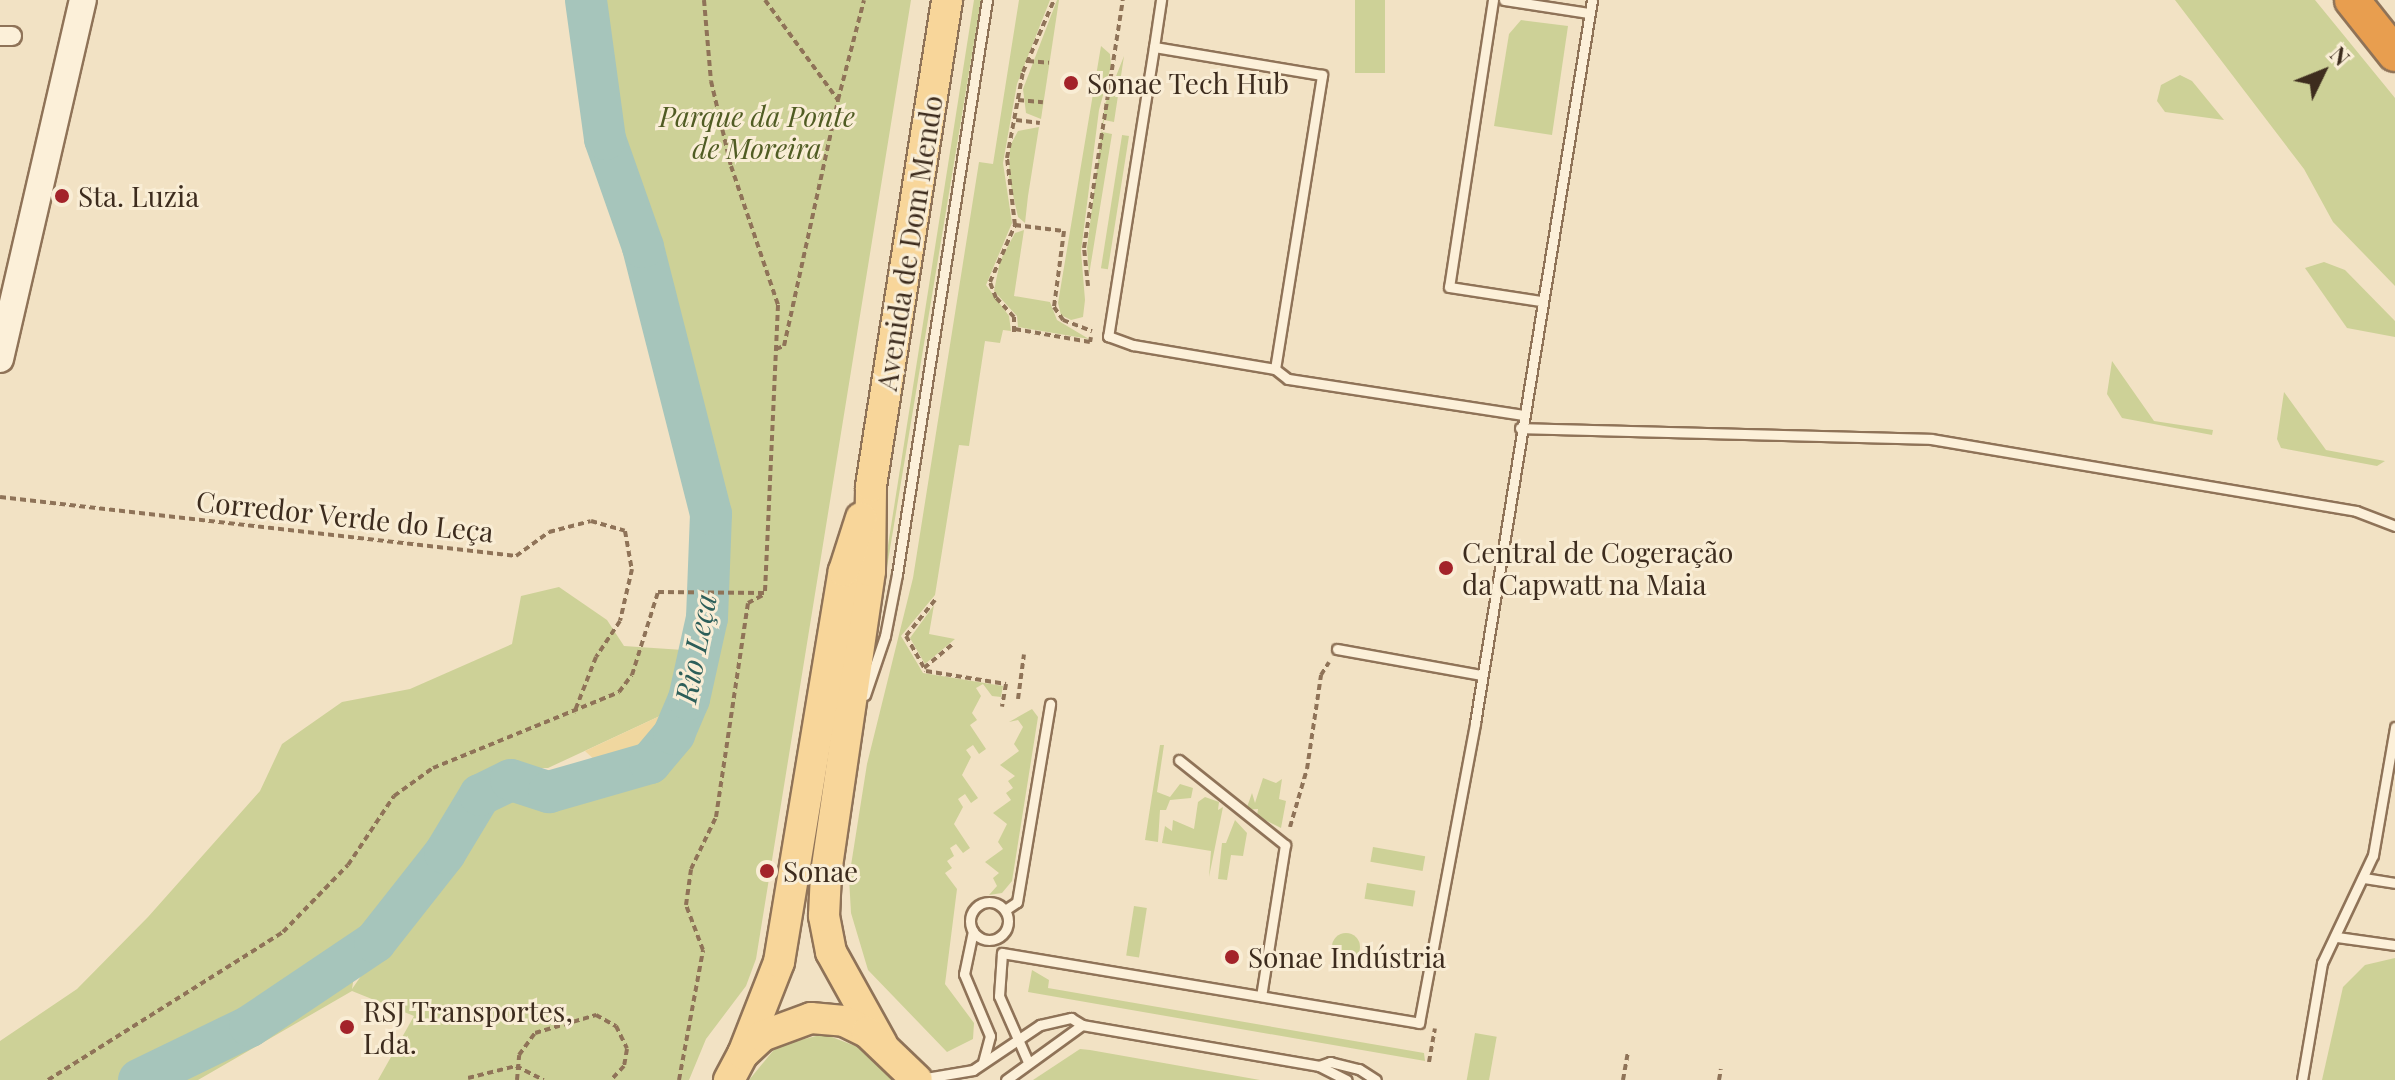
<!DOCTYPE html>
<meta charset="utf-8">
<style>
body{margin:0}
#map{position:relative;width:2395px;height:1080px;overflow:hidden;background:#f2e2c4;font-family:"Playfair Display",serif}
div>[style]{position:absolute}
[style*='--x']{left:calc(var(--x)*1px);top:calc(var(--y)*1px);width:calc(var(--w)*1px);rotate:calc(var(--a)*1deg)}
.green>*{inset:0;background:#cdd197;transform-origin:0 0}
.round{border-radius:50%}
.sand>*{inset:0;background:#f0d79f}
.river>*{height:42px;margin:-21px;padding:0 21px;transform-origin:21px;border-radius:21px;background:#a6c5bb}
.path>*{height:4px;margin-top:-2px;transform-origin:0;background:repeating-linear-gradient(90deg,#8f7358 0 6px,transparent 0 10px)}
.roads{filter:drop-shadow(2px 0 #8f7358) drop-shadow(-2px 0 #8f7358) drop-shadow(0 2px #8f7358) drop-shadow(0 -2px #8f7358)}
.service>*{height:9px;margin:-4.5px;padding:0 4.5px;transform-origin:4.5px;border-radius:4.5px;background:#fcf0d9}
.service>.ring{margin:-4.5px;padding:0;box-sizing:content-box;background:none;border:9px solid #fcf0d9;border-radius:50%}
.minor>*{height:18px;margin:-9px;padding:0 9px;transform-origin:9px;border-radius:9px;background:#fcf0d9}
.secondary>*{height:26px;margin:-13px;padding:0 13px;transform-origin:13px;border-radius:13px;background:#fcf0d9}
.primary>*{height:30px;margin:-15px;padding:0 15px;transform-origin:15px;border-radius:15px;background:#f8d69a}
.motorway>*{height:34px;margin:-17px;padding:0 17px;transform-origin:17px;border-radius:17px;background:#e89e4f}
.dots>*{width:22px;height:22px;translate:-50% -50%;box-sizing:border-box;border:4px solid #f9edd5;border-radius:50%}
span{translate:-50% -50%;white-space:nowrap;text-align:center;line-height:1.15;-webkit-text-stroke:6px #f9edd5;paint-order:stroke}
.poi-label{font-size:28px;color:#3d2c1e}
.left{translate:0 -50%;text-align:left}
.park-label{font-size:28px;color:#505c23;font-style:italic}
.street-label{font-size:28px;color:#3d2c1e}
.water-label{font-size:30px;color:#2c5e59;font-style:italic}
.north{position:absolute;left:2283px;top:32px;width:80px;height:80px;-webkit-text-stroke:6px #f9edd5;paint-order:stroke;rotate:47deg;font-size:22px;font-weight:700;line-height:32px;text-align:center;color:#3d2c1e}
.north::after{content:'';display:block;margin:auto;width:28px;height:36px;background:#3d2c1e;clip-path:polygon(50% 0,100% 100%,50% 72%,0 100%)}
</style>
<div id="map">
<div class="green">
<i style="clip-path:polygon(598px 0,911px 0,756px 959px,746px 986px,706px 1039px,689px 1080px,378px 1080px,414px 1016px,352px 991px,198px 1080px,0 1080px,0 1041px,77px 989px,148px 917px,260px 791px,282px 744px,342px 702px,410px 689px,512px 644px,521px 596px,559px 587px,607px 620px,624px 646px,683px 650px,672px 702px,662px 715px,548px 768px,529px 768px,471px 783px,426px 857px,359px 944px,352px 989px,468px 822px,494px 807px,504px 792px,516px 787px,571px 805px,641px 780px,682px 739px,700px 710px,720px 501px,651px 229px,614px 122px)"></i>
<i style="clip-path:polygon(974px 0,981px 0,885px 579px,883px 577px)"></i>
<i style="clip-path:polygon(1019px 0,1050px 0,1017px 84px,1003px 163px,1012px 223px,986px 285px,1009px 316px,1011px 331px,1003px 330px,1000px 343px,985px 341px,969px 446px,959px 445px,935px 595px,901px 636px,923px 673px,1003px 686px,1001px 697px,992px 696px,983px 684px,976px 688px,981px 696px,972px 713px,977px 720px,970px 725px,986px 749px,979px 754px,973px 745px,966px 750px,971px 757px,962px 775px,978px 798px,971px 803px,965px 794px,958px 799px,963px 807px,954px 824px,970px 848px,963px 853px,956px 844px,950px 848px,954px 856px,947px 861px,952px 868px,945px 873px,957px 889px,945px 984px,974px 1023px,973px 1039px,947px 1052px,868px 970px,851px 913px,849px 878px,867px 764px,913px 578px,979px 162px,993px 164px)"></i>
<i style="clip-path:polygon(1057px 0,1059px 0,1041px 119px,1026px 113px,1023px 89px)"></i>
<i style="left:1355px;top:0;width:30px;height:73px"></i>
<i style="clip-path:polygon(2175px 0,2315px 0,2395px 98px,2395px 286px,2333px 222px,2304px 169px)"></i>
<i style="clip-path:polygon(1521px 20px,1568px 26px,1552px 135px,1494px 126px,1509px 34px)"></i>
<i style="clip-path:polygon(1101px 46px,1110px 54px,1111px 66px,1099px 110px,1081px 251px,1085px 300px,1083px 317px,1071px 320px,1061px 315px,1058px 303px)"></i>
<i style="clip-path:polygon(1124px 56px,1114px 122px,1104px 120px,1102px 132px,1112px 134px,1089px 275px,1087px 248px,1105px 104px)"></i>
<i style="clip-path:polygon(2180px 75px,2192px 81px,2224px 120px,2165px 112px,2157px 101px,2161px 85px)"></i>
<i style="clip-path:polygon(1039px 127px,1028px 196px,1025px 223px,1018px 217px,1009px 177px,1010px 146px,1018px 131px)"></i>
<i style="left:1129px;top:136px;width:135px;height:7px;rotate:99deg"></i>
<i style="clip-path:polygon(1024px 230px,1014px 296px,1050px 302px,1057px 320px,1089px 339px,1018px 327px,1017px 316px,994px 291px,1000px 261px,1015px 233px)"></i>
<i style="clip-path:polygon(2324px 262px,2345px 270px,2395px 321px,2395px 337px,2347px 328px,2305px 268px)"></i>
<i style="clip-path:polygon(2112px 361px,2154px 421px,2213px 430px,2212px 435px,2122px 418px,2107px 394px)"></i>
<i style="clip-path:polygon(2284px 392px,2326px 450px,2385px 461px,2377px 466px,2281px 448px,2277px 439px)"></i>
<i style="clip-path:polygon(934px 605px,929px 634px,955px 639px,925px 664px,910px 638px)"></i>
<i style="clip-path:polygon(1032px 709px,1038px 717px,1012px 881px,1002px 893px,989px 895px,997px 886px,993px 878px,999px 873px,985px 862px,1003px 849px,998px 842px,1007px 824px,993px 813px,1011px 800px,1006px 793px,1013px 788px,1008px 781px,1015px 776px,1000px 765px,1019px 751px,1014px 744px,1023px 727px,1018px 720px,1009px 722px)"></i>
<i style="clip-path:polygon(1160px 745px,1164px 745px,1157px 792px,1170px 797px,1180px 784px,1193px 788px,1191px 798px,1170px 800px,1166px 810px,1160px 810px,1158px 842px,1145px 840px)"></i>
<i style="clip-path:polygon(1263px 778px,1276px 783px,1282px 779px,1279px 799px,1286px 801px,1281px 828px,1257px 816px,1258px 809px,1246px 810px,1252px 793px,1255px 803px)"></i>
<i style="clip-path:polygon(1205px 797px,1219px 802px,1218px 810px,1223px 807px,1209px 877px,1211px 851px,1162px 843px,1165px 826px,1172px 831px,1173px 820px,1194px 829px,1198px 802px)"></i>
<i style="clip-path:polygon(1235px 820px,1247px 833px,1243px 856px,1231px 855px,1227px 880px,1218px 879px,1222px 843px,1226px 843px)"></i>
<i style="left:1373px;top:847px;width:53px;height:15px;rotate:10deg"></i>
<i style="left:1367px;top:883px;width:49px;height:16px;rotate:9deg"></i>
<i style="left:1134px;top:906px;width:13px;height:50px;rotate:9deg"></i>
<i class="round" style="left:1332px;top:933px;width:28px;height:28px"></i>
<i style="clip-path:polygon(2395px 958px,2395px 1080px,2322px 1080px,2343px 987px,2365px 965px)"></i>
<i style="clip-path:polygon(1032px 970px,1049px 980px,1048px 988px,1424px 1053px,1425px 1061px,1028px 992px)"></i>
<i style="left:1475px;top:1033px;width:22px;height:48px;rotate:10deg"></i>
<i style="clip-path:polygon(824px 1034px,863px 1049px,893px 1080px,749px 1080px,777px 1046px)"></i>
<i style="clip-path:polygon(1080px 1049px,1090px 1050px,1260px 1080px,1033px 1080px)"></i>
</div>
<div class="sand">
<i style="clip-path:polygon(662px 715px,656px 734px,639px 755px,598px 763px,585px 751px)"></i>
</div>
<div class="river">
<i style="--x:139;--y:1080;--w:123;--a:-25.9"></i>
<i style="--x:250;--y:1026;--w:151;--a:-33.9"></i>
<i style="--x:375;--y:942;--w:113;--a:-51.8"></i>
<i style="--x:445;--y:853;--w:68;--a:-58.9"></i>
<i style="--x:480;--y:795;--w:34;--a:-26"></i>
<i style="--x:511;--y:780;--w:40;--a:18"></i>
<i style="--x:549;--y:792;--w:105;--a:-16"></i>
<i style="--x:650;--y:763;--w:38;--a:-50"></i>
<i style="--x:674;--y:734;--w:38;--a:-67"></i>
<i style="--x:689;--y:699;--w:83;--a:-77.5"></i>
<i style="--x:707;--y:618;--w:104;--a:-87.8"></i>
<i style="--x:711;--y:514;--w:276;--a:-104.3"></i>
<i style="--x:643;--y:247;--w:114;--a:-109.4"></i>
<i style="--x:605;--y:139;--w:140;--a:-97.8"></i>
</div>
<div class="path">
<i style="--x:704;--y:0;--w:81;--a:85.1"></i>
<i style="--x:711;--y:81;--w:87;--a:76.8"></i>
<i style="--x:731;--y:166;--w:147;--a:71.3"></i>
<i style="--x:778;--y:305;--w:288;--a:92.6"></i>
<i style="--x:765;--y:0;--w:124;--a:53.9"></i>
<i style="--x:838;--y:100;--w:103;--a:-75.4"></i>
<i style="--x:1028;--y:61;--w:21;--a:5"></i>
<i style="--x:1018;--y:100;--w:25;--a:5"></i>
<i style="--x:1016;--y:120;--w:24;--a:7"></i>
<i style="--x:1015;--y:225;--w:49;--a:7"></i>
<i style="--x:1064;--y:231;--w:77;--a:97.5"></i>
<i style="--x:1054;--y:307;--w:16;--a:55"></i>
<i style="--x:1063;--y:320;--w:31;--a:21"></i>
<i style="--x:1088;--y:286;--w:38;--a:-96"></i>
<i style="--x:1084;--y:248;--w:251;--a:-81.1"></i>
<i style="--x:1015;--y:329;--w:76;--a:9.8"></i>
<i style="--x:1090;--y:342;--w:5;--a:-79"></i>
<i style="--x:1014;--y:332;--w:15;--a:-90"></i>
<i style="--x:1014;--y:317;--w:26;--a:-133"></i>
<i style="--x:996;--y:298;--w:17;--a:-111"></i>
<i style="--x:990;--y:282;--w:62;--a:-66.3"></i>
<i style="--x:1015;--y:225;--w:67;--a:-96.8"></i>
<i style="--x:1007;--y:158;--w:87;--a:-79.5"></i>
<i style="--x:1023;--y:72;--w:78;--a:-66.7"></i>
<i style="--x:776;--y:349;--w:9;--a:-21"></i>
<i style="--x:784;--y:346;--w:252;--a:-77.6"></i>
<i style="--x:0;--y:497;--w:519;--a:6.52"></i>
<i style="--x:516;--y:556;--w:41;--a:-36"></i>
<i style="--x:549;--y:532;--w:43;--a:-14.7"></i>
<i style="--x:591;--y:521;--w:35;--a:16"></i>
<i style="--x:625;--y:531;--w:39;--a:80"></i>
<i style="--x:632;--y:569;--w:53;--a:103"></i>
<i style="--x:620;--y:621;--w:43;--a:123.7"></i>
<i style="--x:596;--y:657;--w:60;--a:111.4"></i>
<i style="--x:935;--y:600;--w:46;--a:128.9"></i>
<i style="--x:906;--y:636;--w:40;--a:60.3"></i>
<i style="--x:926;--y:671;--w:81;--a:9.2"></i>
<i style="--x:1006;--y:684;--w:23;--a:100"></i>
<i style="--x:924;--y:668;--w:39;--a:-40"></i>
<i style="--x:1018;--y:699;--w:45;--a:-82.4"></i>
<i style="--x:1290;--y:827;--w:60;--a:-73.7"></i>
<i style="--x:1307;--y:769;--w:95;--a:-81.5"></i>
<i style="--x:1321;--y:675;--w:15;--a:-58"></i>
<i style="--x:1429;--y:1062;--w:34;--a:-80"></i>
<i style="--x:468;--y:1078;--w:49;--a:-14"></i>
<i style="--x:516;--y:1066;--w:31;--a:27"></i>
<i style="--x:48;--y:1080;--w:278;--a:-32.2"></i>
<i style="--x:283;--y:932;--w:93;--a:-45.9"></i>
<i style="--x:348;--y:865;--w:83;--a:-56.3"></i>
<i style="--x:394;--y:796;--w:48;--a:-35.7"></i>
<i style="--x:433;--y:768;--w:201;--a:-22.2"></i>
<i style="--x:619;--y:692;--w:21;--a:-53"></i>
<i style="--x:632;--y:675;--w:87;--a:-72.6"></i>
<i style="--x:658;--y:592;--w:107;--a:0.5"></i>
<i style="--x:517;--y:1080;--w:25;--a:-85"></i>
<i style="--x:519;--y:1055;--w:27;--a:-54"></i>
<i style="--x:535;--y:1033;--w:64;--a:-16.4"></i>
<i style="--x:596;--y:1015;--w:23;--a:29"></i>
<i style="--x:616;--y:1026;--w:25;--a:64"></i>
<i style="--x:627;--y:1049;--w:17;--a:100"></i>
<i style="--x:624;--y:1066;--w:19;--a:133"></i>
<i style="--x:679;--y:1080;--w:132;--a:-79.5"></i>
<i style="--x:703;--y:950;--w:48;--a:-110.7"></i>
<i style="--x:686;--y:905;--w:36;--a:-82"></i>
<i style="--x:691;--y:869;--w:58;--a:-64.3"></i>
<i style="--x:716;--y:817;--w:216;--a:-81.5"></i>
<i style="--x:748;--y:603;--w:17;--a:-28"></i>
<i style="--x:1623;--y:1080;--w:27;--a:-80"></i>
<i style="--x:1719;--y:1080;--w:11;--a:-80"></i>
</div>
<div class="roads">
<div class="service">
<i style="--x:1493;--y:0;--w:290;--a:98.7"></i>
<i style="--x:1449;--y:287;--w:93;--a:8.7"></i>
<i style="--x:1504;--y:0;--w:86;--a:8.7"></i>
<i style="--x:1154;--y:47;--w:48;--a:-81.5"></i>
<i style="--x:1275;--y:369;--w:298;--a:-80.9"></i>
<i style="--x:1322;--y:75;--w:170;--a:-170.5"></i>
<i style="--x:1154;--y:47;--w:293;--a:99"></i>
<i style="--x:1108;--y:336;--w:27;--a:20"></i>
<i style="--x:1133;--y:345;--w:144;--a:9.6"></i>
<i style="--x:1275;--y:369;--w:16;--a:38"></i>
<i style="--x:1288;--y:379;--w:237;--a:8.7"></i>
<i style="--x:1520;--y:428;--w:411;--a:1.5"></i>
<i style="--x:1931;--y:439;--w:431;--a:9.6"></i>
<i style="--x:2356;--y:511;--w:42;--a:21"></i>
<i style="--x:1337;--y:649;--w:147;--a:10.2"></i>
<i style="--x:865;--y:695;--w:62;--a:-71.3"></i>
<i style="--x:885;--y:636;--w:63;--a:-79"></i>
<i style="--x:897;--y:574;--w:581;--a:-81.09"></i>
<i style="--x:1179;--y:760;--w:136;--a:38.7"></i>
<i style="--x:1285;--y:845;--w:153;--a:99"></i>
<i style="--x:2364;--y:878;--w:31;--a:9"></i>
<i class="ring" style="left:970px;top:902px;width:29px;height:29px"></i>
<i style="--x:1005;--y:910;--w:14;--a:-34"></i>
<i style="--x:1017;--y:902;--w:201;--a:-80.5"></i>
<i style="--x:973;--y:931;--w:44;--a:101.8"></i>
<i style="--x:964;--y:974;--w:67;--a:67.2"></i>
<i style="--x:990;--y:1036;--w:27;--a:105"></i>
<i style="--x:2337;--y:937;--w:59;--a:7.9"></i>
<i style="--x:1028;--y:1062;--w:72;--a:-113.7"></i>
<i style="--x:999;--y:996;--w:43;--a:-86"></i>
<i style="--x:1002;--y:953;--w:423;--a:9.5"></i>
<i style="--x:1419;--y:1023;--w:305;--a:-79.4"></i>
<i style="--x:1475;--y:723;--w:732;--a:-80.81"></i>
<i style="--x:1319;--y:1066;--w:12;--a:-20"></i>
<i style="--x:1330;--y:1062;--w:30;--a:14"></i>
<i style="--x:1359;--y:1069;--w:20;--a:33"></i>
<i style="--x:920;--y:1079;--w:54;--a:-9.6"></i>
<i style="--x:973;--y:1070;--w:81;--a:-33.9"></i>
<i style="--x:1040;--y:1025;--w:32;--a:-13"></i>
<i style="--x:1071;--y:1018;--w:13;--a:32"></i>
<i style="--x:1082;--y:1025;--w:241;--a:9.8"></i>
<i style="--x:1319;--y:1066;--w:31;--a:27"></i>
<i style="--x:1006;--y:1080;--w:94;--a:-35.9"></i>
<i style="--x:2302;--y:1080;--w:119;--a:-80.3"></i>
<i style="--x:2322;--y:963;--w:119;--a:-64.7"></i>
<i style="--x:2373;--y:855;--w:130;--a:-80.2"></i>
</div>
<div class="minor">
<i style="--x:0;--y:36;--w:12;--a:0"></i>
</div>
<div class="secondary">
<i style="--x:0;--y:359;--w:368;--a:-77"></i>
</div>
<div class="primary">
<i style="--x:882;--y:1044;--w:105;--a:-119"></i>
<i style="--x:831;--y:952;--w:37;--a:-101"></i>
<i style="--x:824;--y:916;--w:43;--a:-87.3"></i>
<i style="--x:826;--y:873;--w:305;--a:-81.7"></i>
<i style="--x:870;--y:571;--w:85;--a:-89.3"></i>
<i style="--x:871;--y:486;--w:492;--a:-81.1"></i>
<i style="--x:743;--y:1054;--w:99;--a:-68.6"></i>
<i style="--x:779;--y:962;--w:396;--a:-80.6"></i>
<i style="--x:844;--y:571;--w:56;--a:-72.2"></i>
<i style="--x:729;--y:1080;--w:30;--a:-62"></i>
<i style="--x:743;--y:1054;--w:26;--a:-43"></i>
<i style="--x:762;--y:1036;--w:52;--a:-20.2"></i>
<i style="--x:811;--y:1018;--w:33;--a:5"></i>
<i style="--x:844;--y:1021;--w:25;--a:26"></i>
<i style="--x:867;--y:1032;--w:69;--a:43.8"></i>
</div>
<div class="motorway">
<i style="--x:2352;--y:0;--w:69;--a:51.5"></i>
</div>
</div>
<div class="dots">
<i style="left:1071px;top:83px;background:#a3232a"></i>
<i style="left:62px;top:196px;background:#a3232a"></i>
<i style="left:1446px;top:568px;background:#a3232a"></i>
<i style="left:767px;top:871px;background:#a3232a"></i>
<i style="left:1232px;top:957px;background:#a3232a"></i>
<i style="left:347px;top:1027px;background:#a3232a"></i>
</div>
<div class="poi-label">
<span class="left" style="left:1087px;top:83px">Sonae Tech Hub</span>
<span class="left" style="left:78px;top:196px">Sta. Luzia</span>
<span class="left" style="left:1462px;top:568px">Central de Cogeração<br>da Capwatt na Maia</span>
<span class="left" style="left:783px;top:871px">Sonae</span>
<span class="left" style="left:1248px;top:957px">Sonae Indústria</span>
<span class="left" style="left:363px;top:1027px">RSJ Transportes,<br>Lda.</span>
</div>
<div class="park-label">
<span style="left:757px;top:132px">Parque da Ponte<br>de Moreira</span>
</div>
<div class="street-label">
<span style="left:909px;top:243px;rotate:-81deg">Avenida de Dom Mendo</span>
<span style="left:345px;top:516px;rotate:6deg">Corredor Verde do Leça</span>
</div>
<div class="water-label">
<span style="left:695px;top:648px;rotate:-79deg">Rio Leça</span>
</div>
<div class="north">N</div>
</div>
